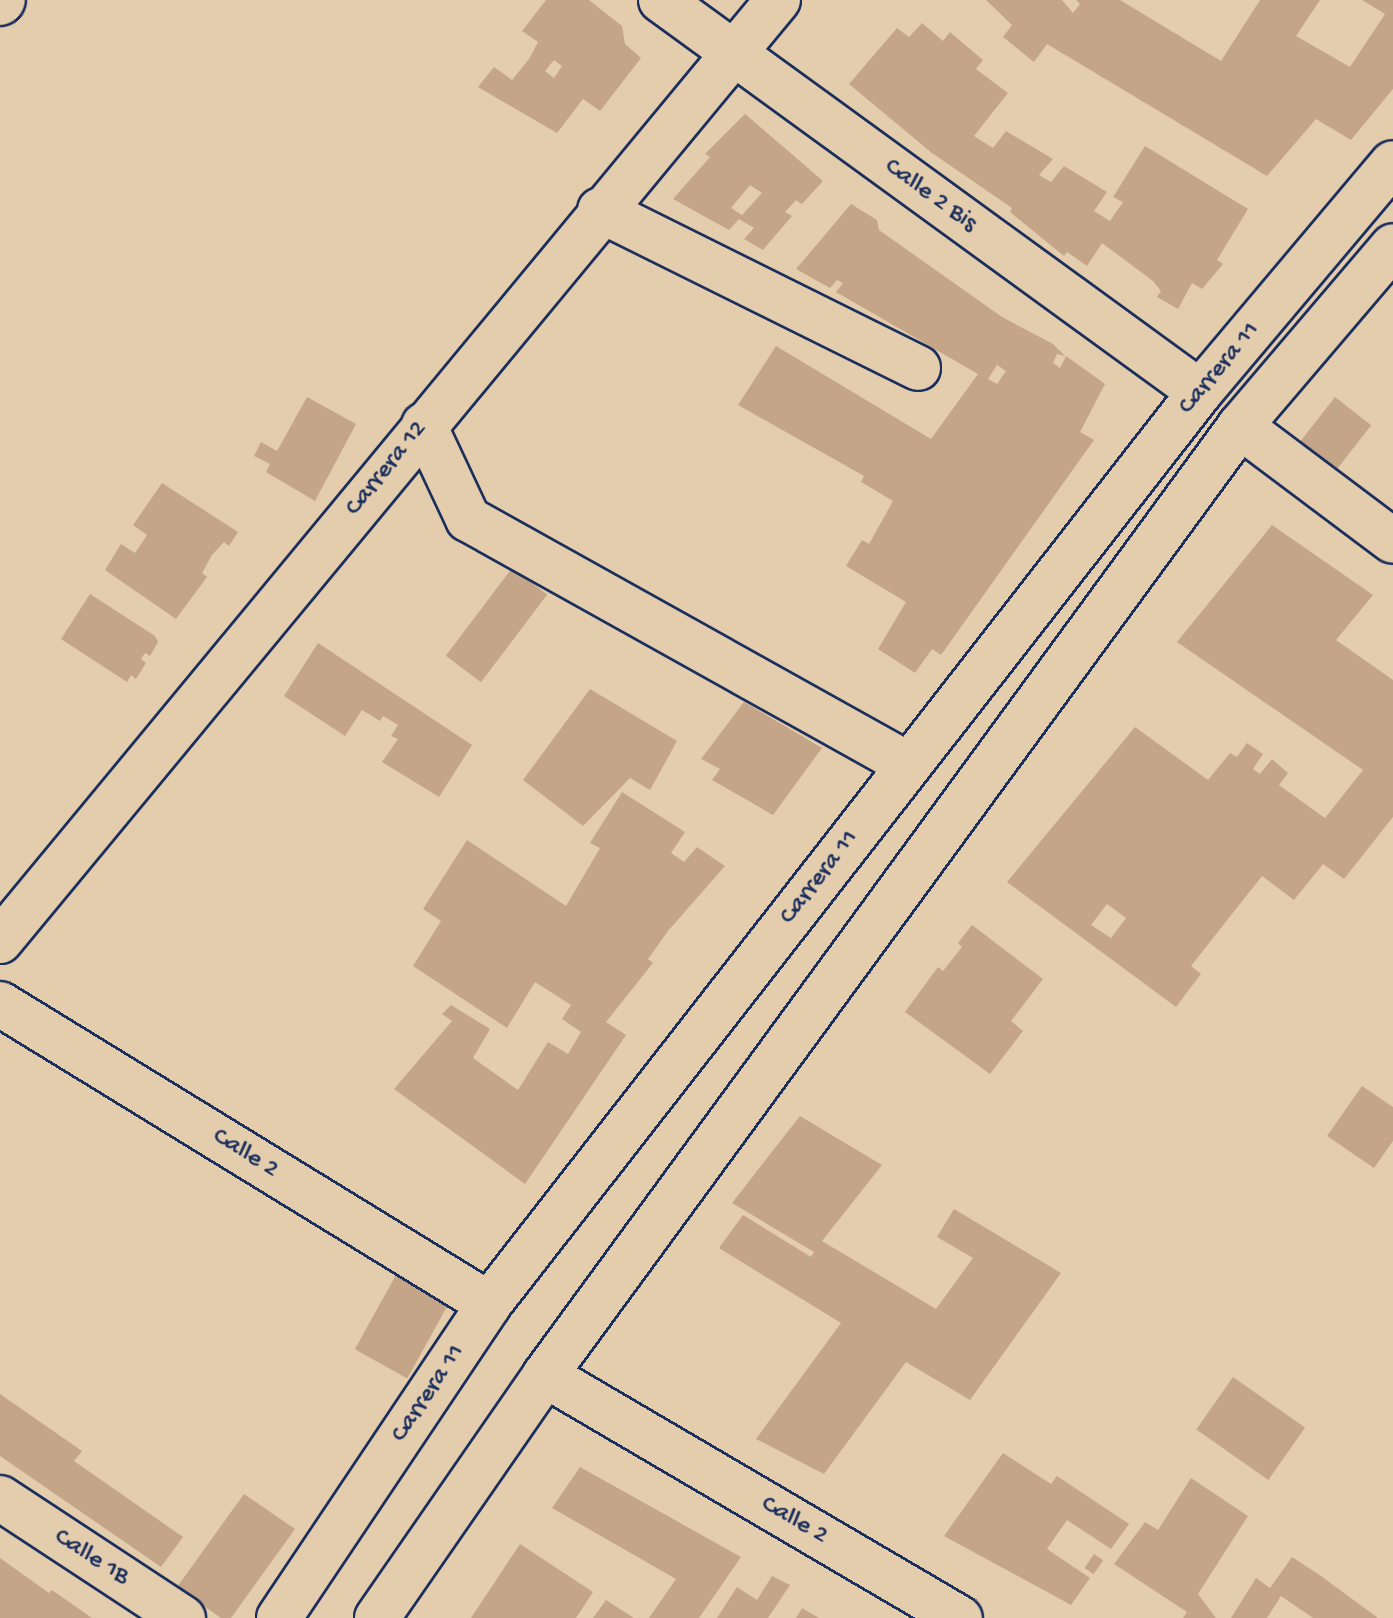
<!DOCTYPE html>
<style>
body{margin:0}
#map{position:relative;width:1393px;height:1618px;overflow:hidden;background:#e4cdad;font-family:"Gochi Hand",sans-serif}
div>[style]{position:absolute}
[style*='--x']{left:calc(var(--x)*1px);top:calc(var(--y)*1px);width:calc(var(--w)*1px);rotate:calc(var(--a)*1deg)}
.building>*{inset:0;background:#c5a587;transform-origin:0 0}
.roads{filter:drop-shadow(2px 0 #1b2f5e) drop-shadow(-2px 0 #1b2f5e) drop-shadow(0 2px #1b2f5e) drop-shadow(0 -2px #1b2f5e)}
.minor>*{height:44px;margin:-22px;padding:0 22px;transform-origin:22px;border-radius:22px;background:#e4cdad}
.major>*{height:44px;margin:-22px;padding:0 22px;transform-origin:22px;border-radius:22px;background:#e4cdad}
span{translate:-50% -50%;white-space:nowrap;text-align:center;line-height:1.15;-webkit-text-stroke:7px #e4cdad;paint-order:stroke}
.street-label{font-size:26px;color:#1b2f5e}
</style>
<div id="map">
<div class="building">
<i style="clip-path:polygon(evenodd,546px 0,589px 0,622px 26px,625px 44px,641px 58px,600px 111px,583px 99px,557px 133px,478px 87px,494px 67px,512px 80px,529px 59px,538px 42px,522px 31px,546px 0,554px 60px,562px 66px,554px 78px,545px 71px,554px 60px)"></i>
<i style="clip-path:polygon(986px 0,1062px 0,1073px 13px,1080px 4px,1076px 0,1120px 0,1221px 61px,1260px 0,1320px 0,1296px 36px,1350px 67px,1385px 14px,1362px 0,1393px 0,1393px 89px,1351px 140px,1316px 119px,1267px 176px,1047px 44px,1034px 62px,1003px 37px,1012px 25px)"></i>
<i style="clip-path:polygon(922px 23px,943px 41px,950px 32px,983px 60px,976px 69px,1008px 93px,974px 136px,993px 148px,1006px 131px,1053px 159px,1039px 175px,1051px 182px,1064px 166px,1107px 192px,1094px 211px,1110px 221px,1123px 202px,1113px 197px,1145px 146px,1248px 209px,1217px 260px,1223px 264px,1202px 289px,1192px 283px,1178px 309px,1157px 297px,1161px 291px,1153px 281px,1102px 243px,1087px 266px,1067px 252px,1064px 256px,1010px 212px,1012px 208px,932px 153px,849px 84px,897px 28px,909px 37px)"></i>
<i style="clip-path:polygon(evenodd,745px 114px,823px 181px,802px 204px,796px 200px,785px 212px,792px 216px,763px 250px,744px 239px,754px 228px,739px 219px,729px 230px,673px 199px,710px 157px,705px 154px,745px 114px,750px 185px,762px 193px,742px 215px,731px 208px,750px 185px)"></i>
<i style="clip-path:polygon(evenodd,851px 204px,877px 220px,879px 230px,1002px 317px,1053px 344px,1065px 356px,1057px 354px,1053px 363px,1060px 368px,1066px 356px,1105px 384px,1080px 432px,1094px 440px,941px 655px,932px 649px,915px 673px,878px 649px,906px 602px,846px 566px,862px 540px,869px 544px,893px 501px,861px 482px,864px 476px,738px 405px,776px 346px,931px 439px,978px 374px,836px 292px,843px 283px,837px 280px,830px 288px,796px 269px,851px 204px,997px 365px,1006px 371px,997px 384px,988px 379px,997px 365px)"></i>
<i style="clip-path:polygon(307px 397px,356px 424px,315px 501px,266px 472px,270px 464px,254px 456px,261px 442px,277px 451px)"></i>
<i style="left:1335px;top:397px;width:46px;height:66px;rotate:38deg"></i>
<i style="clip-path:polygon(162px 483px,238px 532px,229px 546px,224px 542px,212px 555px,202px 573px,207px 577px,176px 619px,105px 570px,121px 544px,135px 553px,147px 535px,133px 525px)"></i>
<i style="clip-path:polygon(evenodd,1272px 525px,1373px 595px,1336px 640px,1393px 680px,1393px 817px,1344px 879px,1323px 864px,1294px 900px,1262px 876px,1191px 966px,1201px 974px,1176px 1007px,1007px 882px,1135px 727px,1208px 780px,1230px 753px,1237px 757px,1247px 743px,1263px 754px,1253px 769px,1260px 774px,1272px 759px,1288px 773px,1279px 785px,1325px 818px,1363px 770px,1177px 642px,1272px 525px,1107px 904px,1126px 918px,1111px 938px,1091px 925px,1107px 904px)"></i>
<i style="left:512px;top:568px;width:44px;height:110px;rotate:37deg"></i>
<i style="clip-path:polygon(90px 594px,155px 636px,158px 642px,150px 656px,145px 653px,141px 659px,146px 663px,136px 679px,131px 675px,127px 682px,61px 639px)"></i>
<i style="clip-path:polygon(318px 643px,472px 745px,439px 797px,382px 762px,398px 739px,391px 736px,398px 725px,383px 716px,380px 721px,362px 710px,345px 736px,284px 696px)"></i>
<i style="clip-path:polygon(590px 689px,677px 741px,650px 790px,630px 778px,583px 826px,523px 780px)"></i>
<i style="clip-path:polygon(744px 702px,822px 748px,773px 815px,712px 780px,720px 769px,701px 759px)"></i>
<i style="clip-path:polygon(622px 792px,685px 832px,671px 853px,684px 862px,697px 847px,725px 866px,668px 931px,648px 959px,653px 963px,606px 1022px,626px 1035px,525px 1184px,394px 1089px,452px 1021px,442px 1014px,451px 1005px,490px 1029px,473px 1058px,518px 1090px,548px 1042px,568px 1054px,581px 1032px,562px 1019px,571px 1005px,535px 982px,507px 1028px,413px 966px,441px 921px,423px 909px,467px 840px,566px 906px,600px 848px,590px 843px)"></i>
<i style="clip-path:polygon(972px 925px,1043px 979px,1011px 1021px,1023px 1031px,990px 1074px,905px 1012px,938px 967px,943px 971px,962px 947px,958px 943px)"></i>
<i style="clip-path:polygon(1362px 1086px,1393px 1107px,1393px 1141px,1374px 1168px,1327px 1136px)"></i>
<i style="clip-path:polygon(800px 1116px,882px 1165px,822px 1241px,936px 1309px,973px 1258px,937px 1237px,954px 1209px,1061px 1273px,970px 1400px,906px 1362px,824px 1474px,756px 1439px,841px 1323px,719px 1248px,743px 1215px,811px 1257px,814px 1252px,732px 1203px)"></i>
<i style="left:396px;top:1275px;width:60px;height:85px;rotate:29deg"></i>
<i style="left:1233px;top:1377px;width:88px;height:64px;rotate:35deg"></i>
<i style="clip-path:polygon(0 1394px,82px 1451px,74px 1461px,183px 1537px,161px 1567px,0 1456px)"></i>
<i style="clip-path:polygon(1003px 1453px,1051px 1484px,1057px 1476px,1129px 1524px,1111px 1549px,1067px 1520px,1047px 1549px,1090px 1578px,1071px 1605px,944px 1536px)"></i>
<i style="clip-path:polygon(580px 1467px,741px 1557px,699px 1618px,649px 1618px,676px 1579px,552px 1508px)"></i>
<i style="clip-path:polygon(1191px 1478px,1248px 1516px,1198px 1594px,1216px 1618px,1183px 1618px,1187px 1612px,1114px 1564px,1145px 1522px,1158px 1530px)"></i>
<i style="clip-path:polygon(244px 1494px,295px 1529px,231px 1618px,221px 1618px,177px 1587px)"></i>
<i style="clip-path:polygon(520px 1544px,593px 1592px,576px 1618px,471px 1618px)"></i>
<i style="left:1094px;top:1554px;width:11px;height:17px;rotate:34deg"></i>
<i style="clip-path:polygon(1292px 1557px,1321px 1576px,1378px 1618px,1313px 1618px,1281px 1596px,1267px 1618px,1231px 1618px,1256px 1578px,1270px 1588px)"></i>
<i style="clip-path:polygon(0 1558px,49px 1593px,52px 1590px,92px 1618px,0 1618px)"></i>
<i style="clip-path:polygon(772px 1576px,790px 1585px,768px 1618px,717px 1618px,737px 1587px,757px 1600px)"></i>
<i style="clip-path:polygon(606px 1600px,634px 1618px,593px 1618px)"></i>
<i style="clip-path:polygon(802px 1608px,819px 1618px,796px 1618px)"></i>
</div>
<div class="roads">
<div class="minor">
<i style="--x:661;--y:0;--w:666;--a:36.03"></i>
<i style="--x:0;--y:3;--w:4;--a:-45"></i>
<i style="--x:600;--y:210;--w:355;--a:26.4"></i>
<i style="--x:424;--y:425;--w:104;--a:64.9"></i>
<i style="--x:468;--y:519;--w:505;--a:29.15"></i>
<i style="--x:1240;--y:426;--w:191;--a:36.9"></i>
<i style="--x:0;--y:941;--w:1221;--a:-50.42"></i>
<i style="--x:0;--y:1004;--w:574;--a:31.53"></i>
<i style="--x:545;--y:1375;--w:481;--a:30.4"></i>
<i style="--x:0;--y:1498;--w:219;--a:33.3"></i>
</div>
<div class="major">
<i style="--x:279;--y:1618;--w:378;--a:-56.2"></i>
<i style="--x:489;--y:1304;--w:1156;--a:-52.06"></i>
<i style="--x:1200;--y:392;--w:299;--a:-49.9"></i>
<i style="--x:377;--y:1618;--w:295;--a:-55.3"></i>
<i style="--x:545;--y:1375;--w:1176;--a:-53.78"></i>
<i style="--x:1240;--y:426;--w:236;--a:-49.6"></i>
</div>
</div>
<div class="street-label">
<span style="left:930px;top:196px;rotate:36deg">Calle 2 Bis</span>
<span style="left:1220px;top:369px;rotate:-50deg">Carrera 11</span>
<span style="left:387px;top:469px;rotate:-51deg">Carrera 12</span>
<span style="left:820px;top:878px;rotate:-52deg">Carrera 11</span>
<span style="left:245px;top:1154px;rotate:32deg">Calle 2</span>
<span style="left:429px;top:1394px;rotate:-56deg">Carrera 11</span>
<span style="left:794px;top:1521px;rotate:30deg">Calle 2</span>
<span style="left:91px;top:1558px;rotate:33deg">Calle 1B</span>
</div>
</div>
